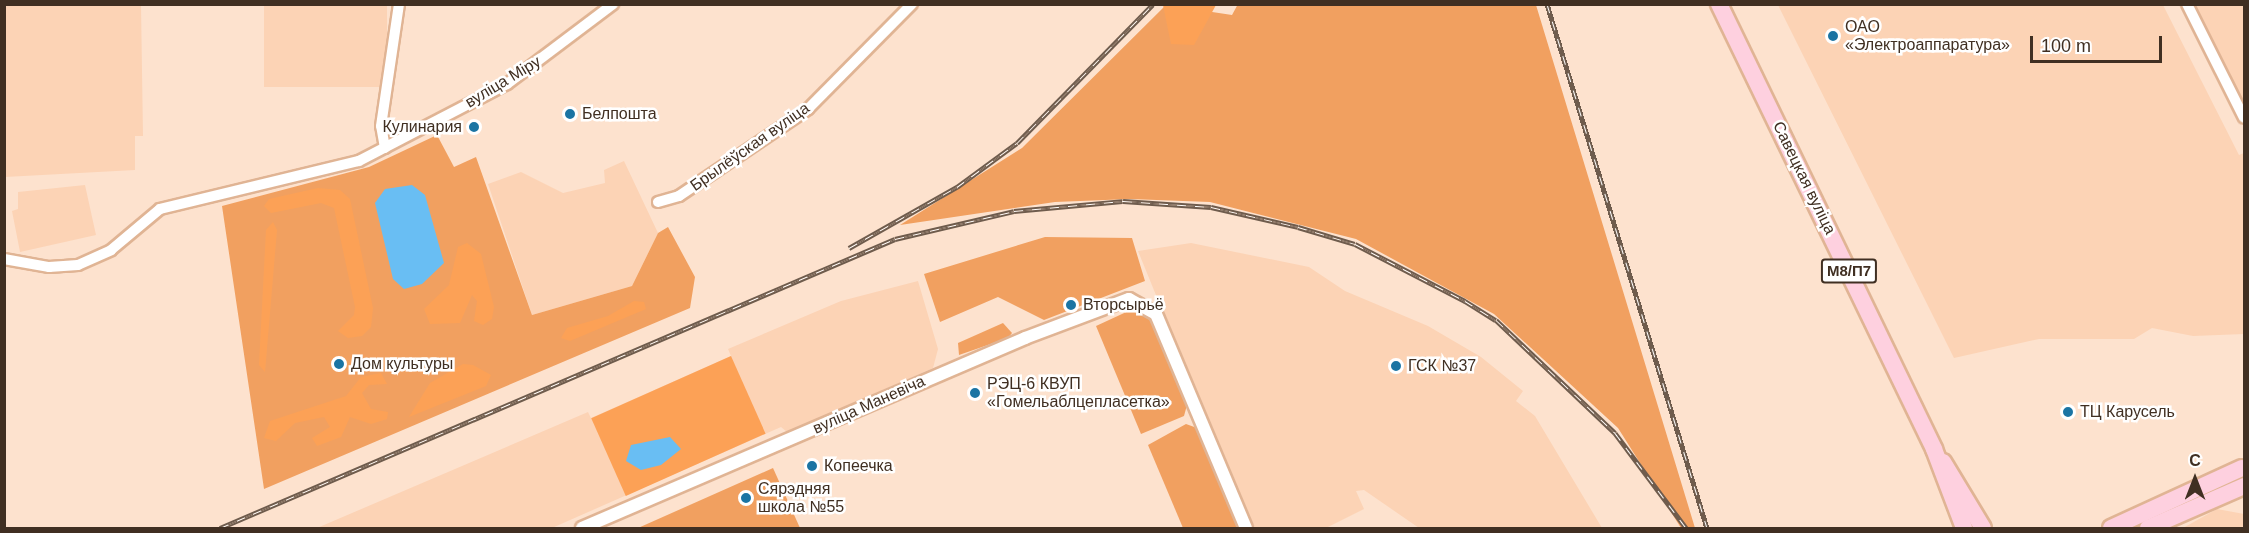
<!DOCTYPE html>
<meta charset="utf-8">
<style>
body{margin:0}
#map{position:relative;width:2249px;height:533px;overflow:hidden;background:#fde2ce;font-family:Arial,sans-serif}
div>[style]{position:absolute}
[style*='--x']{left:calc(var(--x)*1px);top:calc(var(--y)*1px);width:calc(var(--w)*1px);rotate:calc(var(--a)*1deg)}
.built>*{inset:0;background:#fcd3b5;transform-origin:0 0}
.green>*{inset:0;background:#f1a060}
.forest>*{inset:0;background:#fca156;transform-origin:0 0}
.water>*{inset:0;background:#69bef3}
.roads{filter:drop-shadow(2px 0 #e0b494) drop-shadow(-2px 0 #e0b494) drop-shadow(0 2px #e0b494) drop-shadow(0 -2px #e0b494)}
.minor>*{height:10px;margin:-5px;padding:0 5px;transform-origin:5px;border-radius:5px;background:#fff}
.tertiary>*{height:12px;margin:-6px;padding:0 6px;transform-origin:6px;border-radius:6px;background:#fff}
.primary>*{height:16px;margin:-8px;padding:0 8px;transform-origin:8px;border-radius:8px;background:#fed0df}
.rail>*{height:5px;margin-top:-2.5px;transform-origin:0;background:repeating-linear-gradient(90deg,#fff 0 9px,#6f5c4d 0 18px);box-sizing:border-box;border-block:2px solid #6f5c4d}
.dots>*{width:16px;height:16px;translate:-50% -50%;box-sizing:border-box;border:3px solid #fff;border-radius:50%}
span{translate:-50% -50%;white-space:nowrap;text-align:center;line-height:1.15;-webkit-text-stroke:5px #fff;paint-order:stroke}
.shield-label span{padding:2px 4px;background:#fff;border:2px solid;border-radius:4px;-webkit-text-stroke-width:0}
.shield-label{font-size:15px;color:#402f22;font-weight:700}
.poi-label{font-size:16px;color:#402f22}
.left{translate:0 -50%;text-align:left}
.right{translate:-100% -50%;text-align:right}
.street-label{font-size:16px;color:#402f22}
.frame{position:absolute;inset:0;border:6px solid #402f22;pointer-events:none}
.north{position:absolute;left:2165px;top:449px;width:60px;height:60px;-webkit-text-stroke:4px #fff;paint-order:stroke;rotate:0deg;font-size:16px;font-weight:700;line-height:24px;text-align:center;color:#402f22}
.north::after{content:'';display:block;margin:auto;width:21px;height:27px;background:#402f22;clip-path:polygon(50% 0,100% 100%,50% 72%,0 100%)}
.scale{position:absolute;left:2030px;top:36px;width:132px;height:27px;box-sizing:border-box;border:3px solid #402f22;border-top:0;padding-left:8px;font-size:18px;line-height:21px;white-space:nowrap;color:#402f22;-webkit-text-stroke:4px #fff;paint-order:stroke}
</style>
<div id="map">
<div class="built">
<i style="clip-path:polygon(4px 5px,141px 5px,143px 136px,135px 136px,135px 170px,5px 177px)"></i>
<i style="left:264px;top:5px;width:123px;height:82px"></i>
<i style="clip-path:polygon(1778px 5px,2163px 5px,2239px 155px,2244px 153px,2244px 334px,2193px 336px,2152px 328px,2134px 339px,2039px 339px,1954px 358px)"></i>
<i style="clip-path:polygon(2192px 5px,2244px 5px,2244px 109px)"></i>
<i style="clip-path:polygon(624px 161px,658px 233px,632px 286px,532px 315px,488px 184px,521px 172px,563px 193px,605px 183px,604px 170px)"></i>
<i style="clip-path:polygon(85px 185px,96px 235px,20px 252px,12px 211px,18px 209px,18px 192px)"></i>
<i style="clip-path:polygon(1191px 243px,1309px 267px,1345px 291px,1428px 326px,1481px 357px,1523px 391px,1516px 401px,1535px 416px,1602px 528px,1419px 528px,1364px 490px,1356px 491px,1364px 509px,1326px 528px,1251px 528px,1138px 251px)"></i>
<i style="clip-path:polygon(918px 281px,938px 349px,933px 368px,787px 432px,781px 427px,765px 434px,552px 528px,317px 528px,588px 412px,591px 418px,731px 356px,728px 349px,841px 301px)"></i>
<i style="clip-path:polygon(2217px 509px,2244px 514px,2244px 528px,2183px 528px)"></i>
</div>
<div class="green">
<i style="clip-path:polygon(1238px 4px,1536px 5px,1695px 528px,1681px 528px,1618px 428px,1494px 314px,1356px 239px,1210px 202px,1130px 199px,1055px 202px,900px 225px,1022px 148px,1166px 5px,1232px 15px)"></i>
<i style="clip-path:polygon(437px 135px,454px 167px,476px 157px,532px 315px,632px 286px,658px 233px,668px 227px,695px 277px,690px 308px,264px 489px,222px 206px,369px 167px)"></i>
<i style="clip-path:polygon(1045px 237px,1132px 238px,1145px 281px,1044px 320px,998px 297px,940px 322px,924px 274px)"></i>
<i style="clip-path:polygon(1135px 308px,1148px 314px,1187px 405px,1184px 416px,1141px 434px,1096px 326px)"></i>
<i style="clip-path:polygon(1003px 323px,1012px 333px,1008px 338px,959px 355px,958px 343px)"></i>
<i style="clip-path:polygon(1186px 424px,1197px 428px,1239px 528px,1183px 528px,1148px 445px)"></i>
<i style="clip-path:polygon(773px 468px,800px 528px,638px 528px)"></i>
</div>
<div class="forest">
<i style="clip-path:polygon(1163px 5px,1163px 4px,1216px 5px,1194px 45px,1171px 44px)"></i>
<i style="clip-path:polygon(318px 188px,340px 190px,350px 199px,373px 308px,371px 327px,362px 336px,348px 338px,338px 331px,354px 315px,355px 307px,334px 208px,321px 203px,271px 213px,264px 206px,269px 199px)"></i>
<i style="clip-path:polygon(273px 222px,277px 230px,265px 372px,259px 365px,266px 230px)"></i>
<i style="clip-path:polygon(467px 243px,481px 254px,494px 307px,492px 319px,483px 325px,474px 321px,477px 301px,472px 295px,460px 323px,430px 324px,424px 309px,449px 285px,458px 247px)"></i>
<i style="clip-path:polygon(634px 301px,644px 302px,646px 309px,570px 341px,561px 338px,567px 328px,608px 316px)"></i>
<i style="left:731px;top:356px;width:85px;height:153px;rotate:66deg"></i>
<i style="clip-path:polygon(473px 365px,491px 375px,486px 386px,409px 417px,430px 383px,463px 364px)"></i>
<i style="clip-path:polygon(381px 373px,387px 384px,369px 385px,362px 393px,371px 409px,388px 412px,387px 419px,371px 424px,350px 417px,341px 437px,317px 446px,312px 438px,330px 427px,324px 417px,295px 423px,276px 441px,264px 438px,270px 421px,346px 396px,361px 377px)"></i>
</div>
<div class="water">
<i style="clip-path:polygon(412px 185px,425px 195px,444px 263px,422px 284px,404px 289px,393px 279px,375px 203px,385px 189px)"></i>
<i style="clip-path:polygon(670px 437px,681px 449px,661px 465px,641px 470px,626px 461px,631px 445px)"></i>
</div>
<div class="roads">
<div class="minor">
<i style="--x:2187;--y:4;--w:127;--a:63.4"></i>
<i style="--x:385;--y:148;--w:22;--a:-100"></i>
<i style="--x:381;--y:126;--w:123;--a:-81.6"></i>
<i style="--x:658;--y:202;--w:22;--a:-16"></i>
<i style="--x:679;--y:196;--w:156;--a:-34"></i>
<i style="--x:808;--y:109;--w:148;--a:-45.3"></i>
<i style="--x:4;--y:259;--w:46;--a:10.1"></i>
<i style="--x:49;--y:267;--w:29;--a:-4"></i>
<i style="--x:78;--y:265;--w:36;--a:-24"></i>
<i style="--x:111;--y:250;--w:64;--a:-39.9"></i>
<i style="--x:160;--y:209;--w:205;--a:-13.6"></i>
<i style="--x:359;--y:161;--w:167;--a:-27.5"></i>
<i style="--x:507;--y:84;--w:133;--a:-37"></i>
</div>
<div class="tertiary">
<i style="--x:582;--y:528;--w:482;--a:-23.2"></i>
<i style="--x:1025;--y:338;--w:111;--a:-20.6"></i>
<i style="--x:1129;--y:299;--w:31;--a:29"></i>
<i style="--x:1156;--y:314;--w:232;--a:67.2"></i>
</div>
<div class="primary">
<i style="--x:1719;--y:4;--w:494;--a:64.2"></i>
<i style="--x:1934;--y:449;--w:85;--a:69.2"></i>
<i style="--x:1943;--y:462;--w:77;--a:58.8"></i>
<i style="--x:2111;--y:528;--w:144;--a:-24.6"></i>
<i style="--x:2148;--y:528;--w:105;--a:-23.6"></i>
</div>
</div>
<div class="rail">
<i style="--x:1547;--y:4;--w:548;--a:73.02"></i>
<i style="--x:849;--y:248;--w:124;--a:-29.5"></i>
<i style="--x:957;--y:187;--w:74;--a:-36.3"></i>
<i style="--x:1017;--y:143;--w:194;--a:-45.6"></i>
<i style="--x:220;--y:528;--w:734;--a:-23.18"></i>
<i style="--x:895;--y:239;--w:122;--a:-13.2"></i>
<i style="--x:1014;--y:211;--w:109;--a:-5.2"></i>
<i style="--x:1123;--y:201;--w:88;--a:3.9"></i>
<i style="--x:1211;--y:207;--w:89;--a:12.9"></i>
<i style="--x:1298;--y:227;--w:59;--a:16.6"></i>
<i style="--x:1355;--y:244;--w:124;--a:27.4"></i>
<i style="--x:1465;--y:301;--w:36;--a:32"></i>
<i style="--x:1496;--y:320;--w:164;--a:43.5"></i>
<i style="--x:1615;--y:433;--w:119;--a:53.2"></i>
</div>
<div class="dots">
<i style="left:1833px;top:36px;background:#1b74a3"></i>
<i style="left:570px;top:114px;background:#1b74a3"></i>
<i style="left:474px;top:127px;background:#1b74a3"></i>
<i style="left:1071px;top:305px;background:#1b74a3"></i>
<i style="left:339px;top:364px;background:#1b74a3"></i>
<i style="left:1396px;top:366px;background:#1b74a3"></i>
<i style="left:975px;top:393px;background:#1b74a3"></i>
<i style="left:2068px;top:412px;background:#1b74a3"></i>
<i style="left:812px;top:466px;background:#1b74a3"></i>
<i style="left:746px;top:498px;background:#1b74a3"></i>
</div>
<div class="shield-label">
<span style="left:1849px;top:271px">М8/П7</span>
</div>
<div class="poi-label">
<span class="left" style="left:1845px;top:36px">ОАО<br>«Электроаппаратура»</span>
<span class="left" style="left:582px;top:114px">Белпошта</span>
<span class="right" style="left:462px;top:127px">Кулинария</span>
<span class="left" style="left:1083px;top:305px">Вторсырьё</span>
<span class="left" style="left:351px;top:364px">Дом культуры</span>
<span class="left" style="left:1408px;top:366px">ГСК №37</span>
<span class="left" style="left:987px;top:393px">РЭЦ-6 КВУП<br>«Гомельаблцепласетка»</span>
<span class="left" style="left:2080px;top:412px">ТЦ Карусель</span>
<span class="left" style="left:824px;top:466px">Копеечка</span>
<span class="left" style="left:758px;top:498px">Сярэдняя<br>школа №55</span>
</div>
<div class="street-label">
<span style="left:503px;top:82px;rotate:-31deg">вуліца Міру</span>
<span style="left:750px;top:147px;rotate:-35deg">Брылёўская вуліца</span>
<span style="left:1804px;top:178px;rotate:64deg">Савецкая вуліца</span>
<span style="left:869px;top:405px;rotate:-24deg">вуліца Маневіча</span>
</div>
<div class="frame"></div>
<div class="north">С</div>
<div class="scale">100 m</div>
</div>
